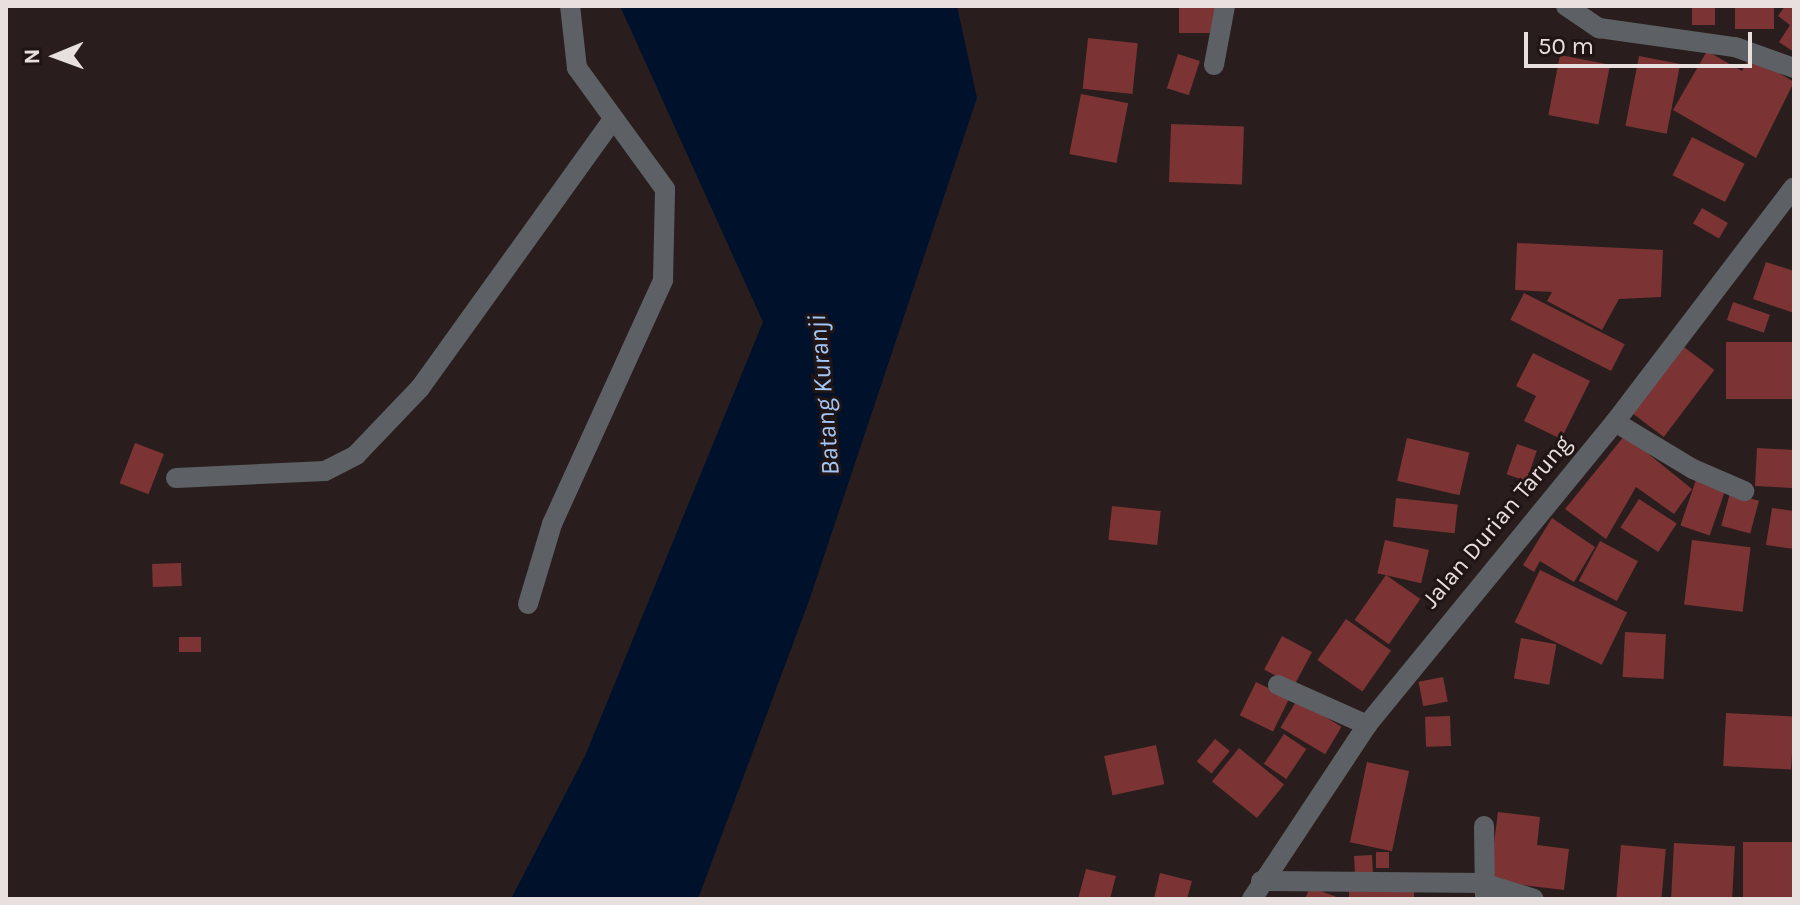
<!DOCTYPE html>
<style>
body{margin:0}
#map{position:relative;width:1800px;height:905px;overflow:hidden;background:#291e1d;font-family:Karla,sans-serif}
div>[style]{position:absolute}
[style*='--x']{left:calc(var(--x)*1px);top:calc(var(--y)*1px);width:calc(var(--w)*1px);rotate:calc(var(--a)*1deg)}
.water>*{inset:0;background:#00112c}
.building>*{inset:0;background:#7b3333;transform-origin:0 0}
.minor>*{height:20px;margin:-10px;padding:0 10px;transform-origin:10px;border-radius:10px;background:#5d6064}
span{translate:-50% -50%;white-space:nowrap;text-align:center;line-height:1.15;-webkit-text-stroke:6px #201514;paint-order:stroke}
.street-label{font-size:24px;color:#e8e0df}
.water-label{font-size:26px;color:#a2c7f7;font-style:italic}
.frame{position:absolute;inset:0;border:8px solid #e8e0df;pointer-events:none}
.north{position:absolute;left:16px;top:16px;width:80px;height:80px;-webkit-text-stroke:6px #201514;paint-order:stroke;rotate:269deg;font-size:22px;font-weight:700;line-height:32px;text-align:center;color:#e8e0df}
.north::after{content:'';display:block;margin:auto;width:28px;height:36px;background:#e8e0df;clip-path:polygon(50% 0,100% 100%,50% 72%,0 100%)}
.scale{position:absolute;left:1524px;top:32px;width:228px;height:36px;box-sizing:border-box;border:4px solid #e8e0df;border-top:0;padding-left:10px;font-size:24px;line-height:28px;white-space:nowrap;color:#e8e0df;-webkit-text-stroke:6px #201514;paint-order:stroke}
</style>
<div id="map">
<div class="water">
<i style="clip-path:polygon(620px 6px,957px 6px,977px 98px,810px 598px,698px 899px,511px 899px,585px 756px,763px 322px)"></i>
</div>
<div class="building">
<i style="left:1179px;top:6px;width:39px;height:27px"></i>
<i style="left:1692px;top:6px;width:23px;height:19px"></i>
<i style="left:1735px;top:6px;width:39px;height:23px"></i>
<i style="clip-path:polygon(1785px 6px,1794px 6px,1794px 52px,1779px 42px,1790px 25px,1778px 16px)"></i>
<i style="left:1088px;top:38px;width:50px;height:51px;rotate:6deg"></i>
<i style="clip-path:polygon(1707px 51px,1742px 71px,1750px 56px,1794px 82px,1756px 158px,1673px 110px)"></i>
<i style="left:1178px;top:54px;width:23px;height:36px;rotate:18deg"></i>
<i style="left:1560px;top:55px;width:51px;height:61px;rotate:11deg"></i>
<i style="left:1639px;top:56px;width:42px;height:71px;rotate:11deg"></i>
<i style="left:1081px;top:94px;width:48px;height:61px;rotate:11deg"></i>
<i style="left:1171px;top:124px;width:73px;height:58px;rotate:2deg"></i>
<i style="left:1692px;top:137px;width:59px;height:43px;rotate:27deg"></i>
<i style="left:1702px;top:208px;width:30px;height:18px;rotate:30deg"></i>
<i style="clip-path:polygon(1517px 243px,1663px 250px,1661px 297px,1619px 299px,1602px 330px,1547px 301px,1552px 292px,1515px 290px)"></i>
<i style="clip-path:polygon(1766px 262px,1794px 271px,1794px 313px,1753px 299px)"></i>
<i style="left:1524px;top:293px;width:113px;height:30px;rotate:27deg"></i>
<i style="left:1733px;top:302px;width:39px;height:19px;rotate:19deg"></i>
<i style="left:1794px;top:342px;width:57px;height:68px;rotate:90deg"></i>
<i style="left:1680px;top:344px;width:43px;height:84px;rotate:37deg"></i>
<i style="clip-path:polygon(1533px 353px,1590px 381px,1561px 439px,1524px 421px,1536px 396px,1516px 386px)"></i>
<i style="clip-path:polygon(1625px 435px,1692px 489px,1674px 514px,1636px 487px,1606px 539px,1565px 509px)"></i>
<i style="left:1407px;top:438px;width:64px;height:44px;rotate:13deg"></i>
<i style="left:135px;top:443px;width:31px;height:43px;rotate:21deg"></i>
<i style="left:1517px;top:444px;width:21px;height:32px;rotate:19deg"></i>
<i style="left:1757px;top:448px;width:37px;height:38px;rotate:3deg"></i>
<i style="left:1696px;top:480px;width:31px;height:48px;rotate:19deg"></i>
<i style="left:1730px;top:493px;width:30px;height:34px;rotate:15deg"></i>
<i style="left:1396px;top:498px;width:62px;height:29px;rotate:6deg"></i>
<i style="left:1639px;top:499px;width:45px;height:34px;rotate:33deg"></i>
<i style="left:1112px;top:506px;width:49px;height:34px;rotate:6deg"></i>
<i style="clip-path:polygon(1772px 508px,1794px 511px,1794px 549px,1766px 545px)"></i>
<i style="clip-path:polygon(1552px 518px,1595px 547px,1574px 582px,1540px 561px,1534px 572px,1523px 565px)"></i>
<i style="left:1385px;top:540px;width:45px;height:34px;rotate:13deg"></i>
<i style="left:1692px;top:540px;width:59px;height:65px;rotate:7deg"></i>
<i style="left:1600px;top:541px;width:43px;height:45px;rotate:28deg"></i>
<i style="left:181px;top:563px;width:23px;height:29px;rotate:88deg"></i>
<i style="left:1540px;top:570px;width:97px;height:58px;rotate:26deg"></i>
<i style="left:1386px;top:575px;width:42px;height:55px;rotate:35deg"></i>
<i style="left:1346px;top:619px;width:55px;height:50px;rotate:35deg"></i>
<i style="left:1625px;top:632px;width:41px;height:45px;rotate:3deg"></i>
<i style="left:1282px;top:636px;width:34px;height:38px;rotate:28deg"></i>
<i style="left:179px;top:637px;width:22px;height:15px"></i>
<i style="left:1521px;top:638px;width:36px;height:41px;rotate:10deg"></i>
<i style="left:1443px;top:677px;width:25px;height:25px;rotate:79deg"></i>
<i style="left:1256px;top:682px;width:37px;height:37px;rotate:26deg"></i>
<i style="left:1297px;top:700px;width:52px;height:32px;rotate:31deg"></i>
<i style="left:1726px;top:713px;width:68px;height:53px;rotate:3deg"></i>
<i style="left:1450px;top:716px;width:30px;height:25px;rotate:88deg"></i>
<i style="left:1284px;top:734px;width:27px;height:36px;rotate:34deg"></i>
<i style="left:1215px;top:739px;width:19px;height:29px;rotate:39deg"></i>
<i style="left:1156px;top:745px;width:40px;height:53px;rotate:78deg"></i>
<i style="left:1239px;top:748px;width:58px;height:43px;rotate:39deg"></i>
<i style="left:1367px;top:762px;width:43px;height:82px;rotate:12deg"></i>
<i style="clip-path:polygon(1498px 812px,1540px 817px,1537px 845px,1569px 849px,1564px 890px,1489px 881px)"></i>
<i style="left:1743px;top:842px;width:51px;height:57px"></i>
<i style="left:1674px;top:843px;width:61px;height:56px;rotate:3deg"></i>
<i style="left:1621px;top:845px;width:45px;height:54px;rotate:5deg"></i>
<i style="left:1389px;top:852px;width:16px;height:13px;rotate:90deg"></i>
<i style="left:1372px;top:855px;width:21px;height:18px;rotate:87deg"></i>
<i style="clip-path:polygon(1086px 869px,1116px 876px,1110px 899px,1078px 899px)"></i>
<i style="clip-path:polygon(1160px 873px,1192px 881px,1187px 899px,1154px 898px)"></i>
<i style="clip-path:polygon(1310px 887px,1342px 899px,1305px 899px)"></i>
<i style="left:1349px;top:887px;width:65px;height:12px"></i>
</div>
<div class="minor">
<i style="--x:1566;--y:6;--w:40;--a:34"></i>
<i style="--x:1599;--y:28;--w:137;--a:8"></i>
<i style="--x:1735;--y:47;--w:63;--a:19.6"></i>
<i style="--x:1214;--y:65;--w:60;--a:-79.4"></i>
<i style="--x:1615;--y:422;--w:91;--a:31.1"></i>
<i style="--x:1693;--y:469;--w:56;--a:23.3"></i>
<i style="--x:176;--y:478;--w:149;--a:-2.7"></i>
<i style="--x:325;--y:471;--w:35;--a:-27"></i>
<i style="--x:356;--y:455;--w:93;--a:-46.3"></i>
<i style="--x:420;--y:388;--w:331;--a:-54.3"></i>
<i style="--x:528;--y:604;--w:84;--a:-73.3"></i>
<i style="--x:552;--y:524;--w:268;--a:-65.5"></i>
<i style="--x:663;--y:280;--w:91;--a:-88.7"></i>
<i style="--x:665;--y:189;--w:150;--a:-126"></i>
<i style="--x:577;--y:68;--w:62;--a:-96.4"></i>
<i style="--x:1278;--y:685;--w:98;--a:24.2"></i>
<i style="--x:1484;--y:826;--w:73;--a:89.2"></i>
<i style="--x:1261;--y:881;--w:222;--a:0.5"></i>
<i style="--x:1483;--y:883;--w:53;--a:17.4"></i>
<i style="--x:1252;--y:899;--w:209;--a:-56.5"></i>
<i style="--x:1367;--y:725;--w:392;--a:-50.7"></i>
<i style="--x:1615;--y:422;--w:295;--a:-52.7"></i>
</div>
<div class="street-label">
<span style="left:1497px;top:522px;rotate:-50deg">Jalan Durian Tarung</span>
</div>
<div class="water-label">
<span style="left:824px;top:395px;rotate:-95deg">Batang Kuranji</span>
</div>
<div class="frame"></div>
<div class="north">N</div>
<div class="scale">50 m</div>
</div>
